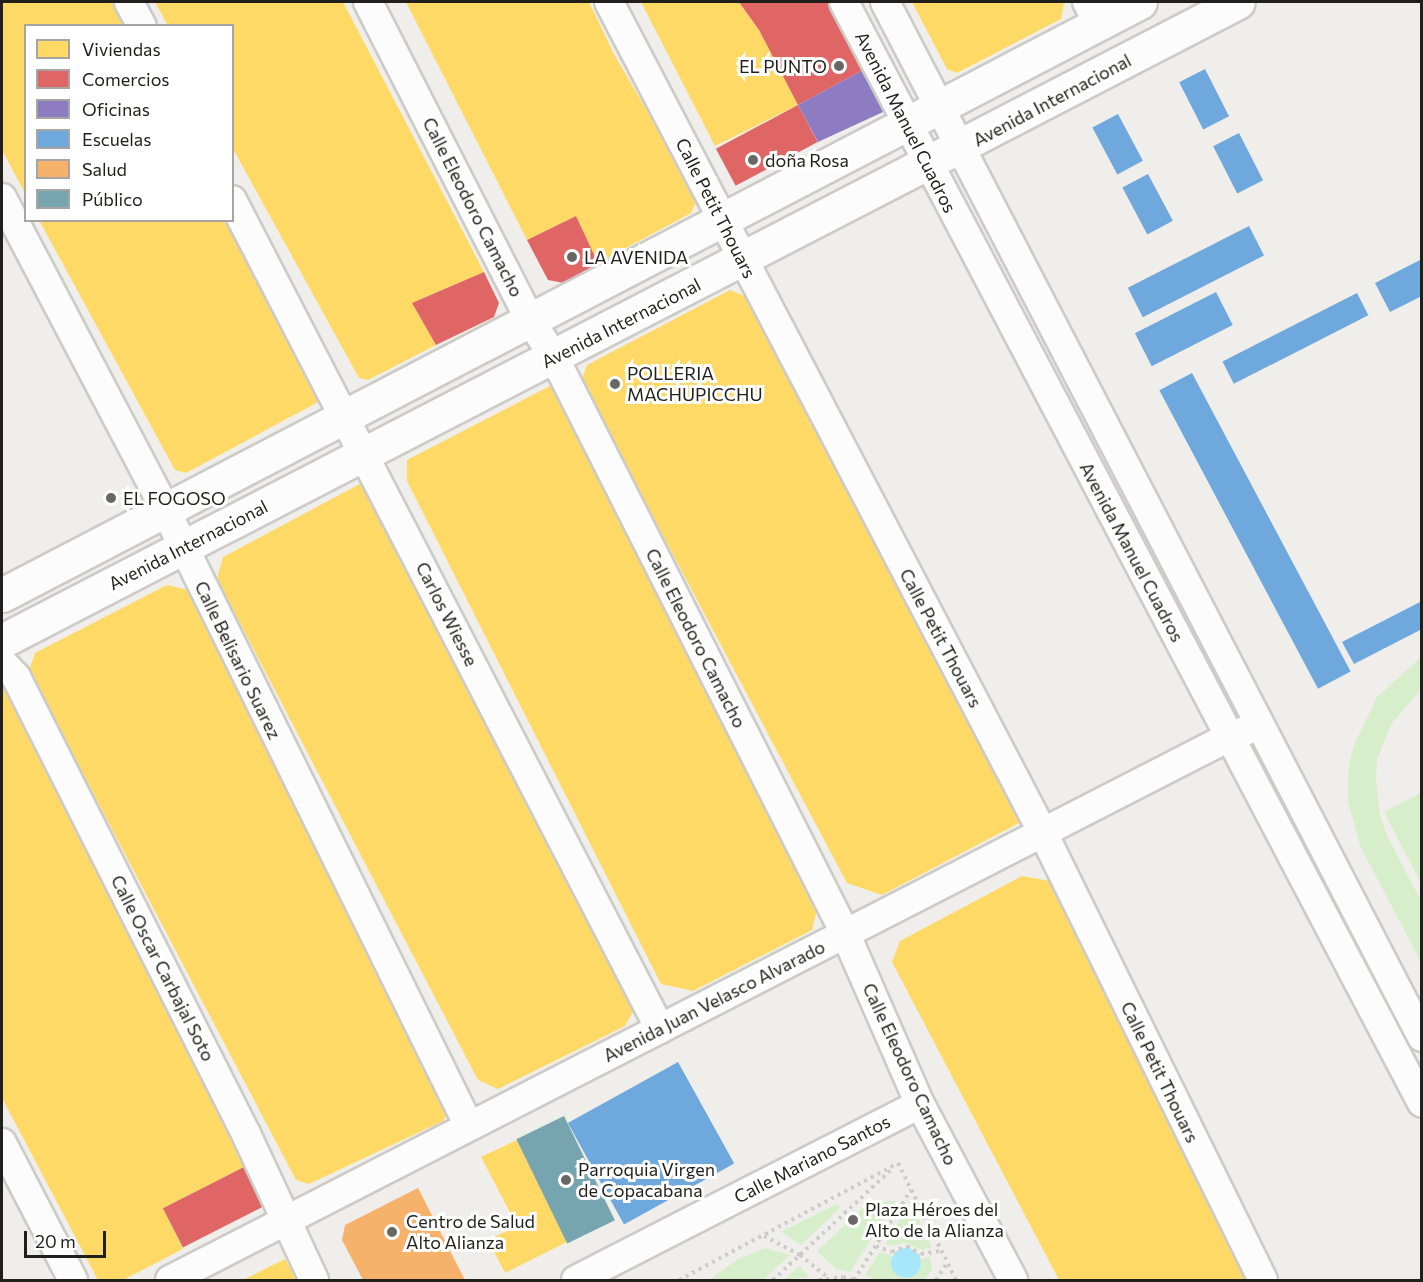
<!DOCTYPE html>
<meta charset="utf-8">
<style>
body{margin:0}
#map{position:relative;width:1423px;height:1282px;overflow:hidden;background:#efeeea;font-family:Commissioner,sans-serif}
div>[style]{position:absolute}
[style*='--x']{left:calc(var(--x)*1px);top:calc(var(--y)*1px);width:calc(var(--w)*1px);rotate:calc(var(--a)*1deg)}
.green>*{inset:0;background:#d7eecb}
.water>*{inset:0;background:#a7e7f9}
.round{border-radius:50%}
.homes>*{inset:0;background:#ffd966}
.shops>*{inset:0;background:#e06666;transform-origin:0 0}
.offices>*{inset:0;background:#8e7cc3}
.schools>*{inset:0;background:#6fa8dc;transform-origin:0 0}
.health>*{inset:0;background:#f6b26b}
.public>*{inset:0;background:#76a5af;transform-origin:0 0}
.path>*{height:4px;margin-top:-2px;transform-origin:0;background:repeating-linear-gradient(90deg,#cccccb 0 3px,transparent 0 7.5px)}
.roads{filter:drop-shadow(2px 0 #cccbc8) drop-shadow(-2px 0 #cccbc8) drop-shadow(0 2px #cccbc8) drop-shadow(0 -2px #cccbc8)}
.minor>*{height:28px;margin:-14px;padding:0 14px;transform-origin:14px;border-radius:14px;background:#fdfcfc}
.major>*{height:33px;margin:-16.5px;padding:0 16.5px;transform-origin:16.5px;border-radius:16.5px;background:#fdfcfc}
.dots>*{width:16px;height:16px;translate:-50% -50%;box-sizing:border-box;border:3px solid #fff;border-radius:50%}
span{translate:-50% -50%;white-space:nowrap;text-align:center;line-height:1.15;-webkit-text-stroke:6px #fff;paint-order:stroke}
.poi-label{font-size:18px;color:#201f1c}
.right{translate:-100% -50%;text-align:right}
.left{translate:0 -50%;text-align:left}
.street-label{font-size:18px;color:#201f1c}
.frame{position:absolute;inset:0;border:3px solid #201f1c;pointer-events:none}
.legend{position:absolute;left:24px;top:24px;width:210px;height:198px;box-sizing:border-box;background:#fff;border:2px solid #a6a5a4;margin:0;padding:8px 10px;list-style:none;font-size:18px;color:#201f1c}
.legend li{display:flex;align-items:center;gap:12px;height:30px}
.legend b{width:30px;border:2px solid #a6a5a4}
.scale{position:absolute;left:24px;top:1231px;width:82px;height:27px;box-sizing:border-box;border:3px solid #201f1c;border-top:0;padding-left:8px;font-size:18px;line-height:21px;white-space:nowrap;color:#201f1c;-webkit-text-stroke:4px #fff;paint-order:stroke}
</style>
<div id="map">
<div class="green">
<i style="clip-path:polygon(1421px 657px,1421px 689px,1391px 724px,1377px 760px,1376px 779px,1380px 816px,1387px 836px,1421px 901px,1421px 962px,1360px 846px,1348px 801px,1348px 774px,1353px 747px,1377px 697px)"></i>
<i style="clip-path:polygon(1421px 793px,1421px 883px,1384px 812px)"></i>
<i style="clip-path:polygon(888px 1201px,896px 1201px,850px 1272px,836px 1269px,817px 1251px,862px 1209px)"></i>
<i style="clip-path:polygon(837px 1204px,841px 1207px,801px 1245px,781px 1232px)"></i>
<i style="clip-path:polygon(907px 1209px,917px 1215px,932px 1247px,921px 1250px,906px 1242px,893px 1246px,885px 1244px)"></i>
<i style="clip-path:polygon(765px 1248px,790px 1255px,763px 1280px,709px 1280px,738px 1259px)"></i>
<i style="clip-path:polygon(880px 1252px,892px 1256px,891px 1261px,920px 1269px,920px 1259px,930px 1257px,932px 1270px,924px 1280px,876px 1280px,865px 1275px)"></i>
<i style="clip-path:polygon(800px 1266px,809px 1277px,784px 1280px)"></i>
</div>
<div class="water">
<i class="round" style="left:891px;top:1248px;width:30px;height:30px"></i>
</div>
<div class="homes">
<i style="clip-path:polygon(2px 2px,121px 2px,133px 26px,26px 26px,26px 195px,2px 150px)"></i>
<i style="clip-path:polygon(155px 2px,343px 2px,484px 272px,412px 303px,436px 345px,368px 380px,359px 378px,232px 147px,232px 26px,168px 26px)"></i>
<i style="clip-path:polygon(406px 2px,589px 2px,615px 56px,698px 198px,691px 213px,598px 263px,576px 216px,527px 240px)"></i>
<i style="clip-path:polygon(641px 2px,739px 2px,759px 30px,798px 105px,715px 146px)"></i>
<i style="clip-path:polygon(912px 2px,1063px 2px,1064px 3px,1061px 19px,957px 73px,947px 69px)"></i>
<i style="clip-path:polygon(39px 220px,232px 220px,320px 401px,186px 473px,175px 470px)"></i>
<i style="clip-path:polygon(730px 290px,756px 301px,1023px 821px,882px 895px,847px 883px,581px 381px,587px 365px)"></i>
<i style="clip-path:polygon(552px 385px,817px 909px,812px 930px,693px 991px,661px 984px,407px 481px,407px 460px)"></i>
<i style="clip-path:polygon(371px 478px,637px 1004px,625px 1026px,498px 1089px,478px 1080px,217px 579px,223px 557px)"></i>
<i style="clip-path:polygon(167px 585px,188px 590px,452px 1106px,443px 1121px,309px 1184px,296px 1180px,29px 671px,35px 653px)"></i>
<i style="clip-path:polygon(2px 676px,244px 1167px,163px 1208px,183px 1249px,123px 1280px,98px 1280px,2px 1098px)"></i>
<i style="clip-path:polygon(1022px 876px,1055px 882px,1253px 1280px,1059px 1280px,892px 962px,900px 941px)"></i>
<i style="clip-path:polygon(517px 1140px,567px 1242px,505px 1273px,488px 1240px,517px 1226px,481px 1157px)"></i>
<i style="clip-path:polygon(285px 1259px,297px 1280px,243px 1280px)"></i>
</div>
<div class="shops">
<i style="clip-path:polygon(739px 2px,831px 2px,867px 68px,798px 105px,759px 30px)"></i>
<i style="left:798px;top:105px;width:42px;height:93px;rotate:62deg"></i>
<i style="clip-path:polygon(576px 216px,598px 263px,564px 283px,548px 280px,527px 240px)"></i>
<i style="clip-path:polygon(484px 272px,499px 303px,494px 317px,436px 345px,412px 303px)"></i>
<i style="left:244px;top:1167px;width:44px;height:91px;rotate:63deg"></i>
</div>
<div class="offices">
<i style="clip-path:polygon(867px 68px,885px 103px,883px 112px,818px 142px,798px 105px)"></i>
</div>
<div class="schools">
<i style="left:1205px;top:69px;width:53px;height:29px;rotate:63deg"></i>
<i style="left:1118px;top:114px;width:53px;height:29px;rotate:62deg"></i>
<i style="left:1239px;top:133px;width:53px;height:29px;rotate:63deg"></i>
<i style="left:1148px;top:174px;width:53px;height:29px;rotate:62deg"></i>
<i style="left:1249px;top:226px;width:33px;height:136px;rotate:63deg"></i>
<i style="clip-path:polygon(1422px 259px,1422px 296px,1390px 312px,1375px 283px)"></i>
<i style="left:1216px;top:292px;width:37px;height:91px;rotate:63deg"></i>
<i style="left:1357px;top:293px;width:25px;height:151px;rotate:63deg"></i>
<i style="left:1192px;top:373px;width:338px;height:37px;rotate:62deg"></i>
<i style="clip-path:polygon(1422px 601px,1422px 629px,1354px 664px,1342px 642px)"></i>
<i style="left:678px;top:1062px;width:116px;height:126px;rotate:61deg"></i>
</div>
<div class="health">
<i style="clip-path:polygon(418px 1188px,465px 1280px,363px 1280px,342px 1240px,345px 1225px)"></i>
</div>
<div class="public">
<i style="left:564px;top:1116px;width:116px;height:53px;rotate:64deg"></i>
</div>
<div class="path">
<i style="--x:898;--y:1163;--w:131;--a:63.6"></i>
<i style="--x:764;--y:1236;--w:41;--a:27.8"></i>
<i style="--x:800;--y:1255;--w:36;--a:39"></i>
<i style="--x:876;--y:1246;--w:17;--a:21"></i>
<i style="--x:892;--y:1252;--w:16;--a:-22"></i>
<i style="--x:907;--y:1246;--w:16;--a:30"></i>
<i style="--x:921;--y:1254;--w:20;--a:-9"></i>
<i style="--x:679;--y:1280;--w:248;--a:-28.1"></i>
<i style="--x:773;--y:1280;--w:164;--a:-43"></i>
<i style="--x:819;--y:1280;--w:24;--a:-7"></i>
<i style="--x:843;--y:1277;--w:13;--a:13"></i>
<i style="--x:854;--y:1280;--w:107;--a:-57.7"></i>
<i style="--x:936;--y:1280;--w:20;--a:-57"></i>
</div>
<div class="roads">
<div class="minor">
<i style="--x:129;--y:2;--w:27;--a:62"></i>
<i style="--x:368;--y:2;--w:357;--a:63"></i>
<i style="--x:530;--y:320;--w:44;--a:57"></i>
<i style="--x:554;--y:357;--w:648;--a:63.2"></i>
<i style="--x:846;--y:935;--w:184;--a:66.4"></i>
<i style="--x:920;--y:1104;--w:199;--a:62.1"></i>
<i style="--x:609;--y:2;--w:938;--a:62.42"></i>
<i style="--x:1043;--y:833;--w:498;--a:63.8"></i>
<i style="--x:844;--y:2;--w:1243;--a:62.3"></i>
<i style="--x:885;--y:2;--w:1166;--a:62.58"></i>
<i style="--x:1087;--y:2;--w:25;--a:61"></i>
<i style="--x:2;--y:198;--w:351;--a:62.3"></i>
<i style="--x:165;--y:509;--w:688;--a:63.77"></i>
<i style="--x:232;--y:200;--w:933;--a:62.69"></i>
<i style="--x:2;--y:662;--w:21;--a:47"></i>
<i style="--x:16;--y:677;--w:512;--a:63.28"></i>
<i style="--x:246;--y:1134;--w:161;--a:65"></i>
<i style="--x:2;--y:1143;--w:154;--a:62.6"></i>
<i style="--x:170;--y:1280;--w:1190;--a:-27.15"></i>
<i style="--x:1229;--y:737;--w:33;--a:-21"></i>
<i style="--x:576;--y:1280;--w:386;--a:-27.1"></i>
</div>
<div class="major">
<i style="--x:2;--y:595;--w:1283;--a:-27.52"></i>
<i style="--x:2;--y:641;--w:1391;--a:-27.34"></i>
</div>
</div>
<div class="dots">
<i style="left:839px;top:66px;background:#686764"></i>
<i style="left:753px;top:160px;background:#686764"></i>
<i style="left:572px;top:257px;background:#686764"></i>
<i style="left:615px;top:384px;background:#686764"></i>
<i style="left:111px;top:498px;background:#686764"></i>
<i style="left:566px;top:1180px;background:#686764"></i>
<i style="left:853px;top:1220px;background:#686764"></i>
<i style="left:392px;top:1232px;background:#686764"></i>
</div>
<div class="poi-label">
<span class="right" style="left:827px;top:66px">EL PUNTO</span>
<span class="left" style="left:765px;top:160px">doña Rosa</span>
<span class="left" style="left:584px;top:257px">LA AVENIDA</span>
<span class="left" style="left:627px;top:384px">POLLERIA<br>MACHUPICCHU</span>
<span class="left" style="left:123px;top:498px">EL FOGOSO</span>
<span class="left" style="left:578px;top:1180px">Parroquia Virgen<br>de Copacabana</span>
<span class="left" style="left:865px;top:1220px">Plaza Héroes del<br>Alto de la Alianza</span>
<span class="left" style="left:406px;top:1232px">Centro de Salud<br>Alto Alianza</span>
</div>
<div class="street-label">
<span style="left:1052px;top:100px;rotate:-28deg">Avenida Internacional</span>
<span style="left:906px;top:122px;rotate:63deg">Avenida Manuel Cuadros</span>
<span style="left:473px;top:207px;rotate:63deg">Calle Eleodoro Camacho</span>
<span style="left:716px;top:208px;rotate:63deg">Calle Petit Thouars</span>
<span style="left:621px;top:323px;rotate:-27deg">Avenida Internacional</span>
<span style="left:188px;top:545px;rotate:-27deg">Avenida Internacional</span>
<span style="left:1132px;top:552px;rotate:62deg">Avenida Manuel Cuadros</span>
<span style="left:447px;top:614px;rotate:63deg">Carlos Wiesse</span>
<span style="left:696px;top:638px;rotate:63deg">Calle Eleodoro Camacho</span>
<span style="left:941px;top:638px;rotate:62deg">Calle Petit Thouars</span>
<span style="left:238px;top:660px;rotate:64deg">Calle Belisario Suarez</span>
<span style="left:163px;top:968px;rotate:63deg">Calle Oscar Carbajal Soto</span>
<span style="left:714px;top:1001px;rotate:-27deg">Avenida Juan Velasco Alvarado</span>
<span style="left:1160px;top:1072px;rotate:64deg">Calle Petit Thouars</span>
<span style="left:910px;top:1074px;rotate:65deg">Calle Eleodoro Camacho</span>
<span style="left:812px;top:1159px;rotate:-27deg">Calle Mariano Santos</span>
</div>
<div class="frame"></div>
<ul class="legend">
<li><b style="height:16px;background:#ffd966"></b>Viviendas</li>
<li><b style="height:16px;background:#e06666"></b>Comercios</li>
<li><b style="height:16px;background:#8e7cc3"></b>Oficinas</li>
<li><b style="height:16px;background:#6fa8dc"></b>Escuelas</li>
<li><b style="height:16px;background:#f6b26b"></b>Salud</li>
<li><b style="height:16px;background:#76a5af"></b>Público</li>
</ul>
<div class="scale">20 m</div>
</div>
